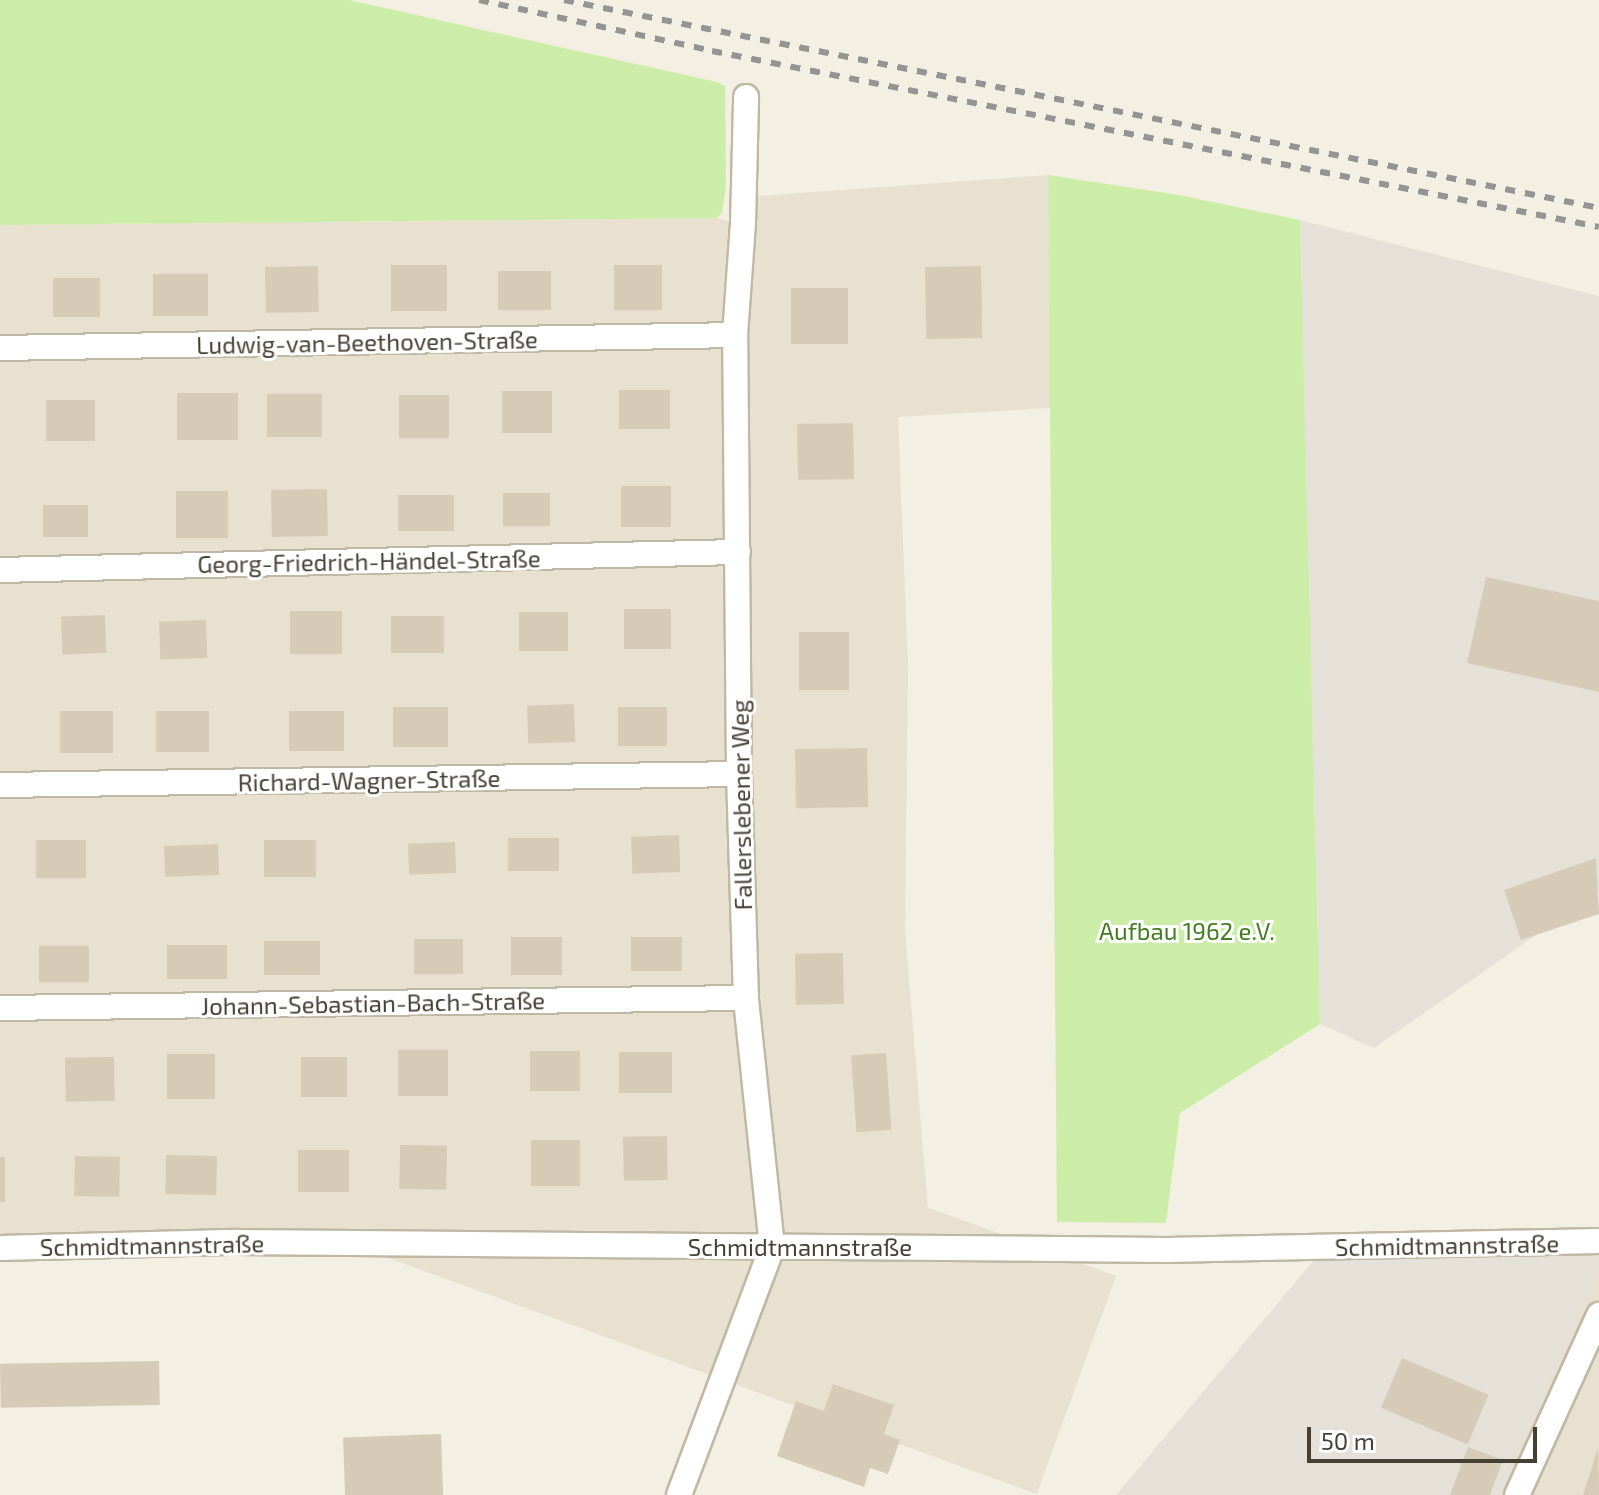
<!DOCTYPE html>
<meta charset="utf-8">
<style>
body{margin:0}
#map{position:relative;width:1599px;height:1495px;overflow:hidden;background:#f4efe3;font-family:"Exo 2",sans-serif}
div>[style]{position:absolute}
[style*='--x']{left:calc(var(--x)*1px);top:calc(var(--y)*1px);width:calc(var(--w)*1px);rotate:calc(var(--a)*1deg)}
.residential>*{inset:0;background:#e8e1d0;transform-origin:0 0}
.industrial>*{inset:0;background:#e5e0d8}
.green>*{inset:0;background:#cceda7}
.building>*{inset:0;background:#d6cbb7;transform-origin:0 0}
.roads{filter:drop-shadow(2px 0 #c0b7a5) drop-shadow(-2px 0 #c0b7a5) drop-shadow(0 2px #c0b7a5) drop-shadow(0 -2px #c0b7a5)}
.minor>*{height:24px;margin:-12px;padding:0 12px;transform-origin:12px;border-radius:12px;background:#fff}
.rail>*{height:6px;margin-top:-3px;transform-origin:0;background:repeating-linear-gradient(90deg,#949494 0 10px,transparent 0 20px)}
span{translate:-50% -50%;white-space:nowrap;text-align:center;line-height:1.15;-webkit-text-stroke:6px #fff;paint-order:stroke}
.street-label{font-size:24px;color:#463f33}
.park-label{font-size:24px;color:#427e20}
.scale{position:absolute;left:1307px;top:1427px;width:230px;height:36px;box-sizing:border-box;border:4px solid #463f33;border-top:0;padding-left:10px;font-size:24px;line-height:28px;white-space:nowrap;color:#463f33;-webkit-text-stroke:6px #fff;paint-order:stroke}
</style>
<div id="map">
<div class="residential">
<i style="clip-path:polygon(1048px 175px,1051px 408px,898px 417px,908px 665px,905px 931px,929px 1221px,769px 1215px,772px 1247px,0 1248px,0 225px,717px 218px,742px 224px,743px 197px)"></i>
<i style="clip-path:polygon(1599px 1269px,1599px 1495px,1499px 1495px)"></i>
<i style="left:1116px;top:1276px;width:232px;height:1116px;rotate:110deg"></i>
</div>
<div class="industrial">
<i style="clip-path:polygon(1300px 220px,1599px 296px,1599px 891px,1374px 1048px,1320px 1024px)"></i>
<i style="clip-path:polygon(1599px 1228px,1599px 1271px,1500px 1495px,1116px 1495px,1325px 1247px)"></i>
</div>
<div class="green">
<i style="clip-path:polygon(0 0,349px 0,717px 82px,725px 86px,726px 186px,722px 213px,717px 218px,0 225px)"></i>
<i style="clip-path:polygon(1048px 175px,1179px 195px,1300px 220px,1320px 1024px,1180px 1113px,1166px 1223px,1057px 1222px)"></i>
</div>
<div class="building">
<i style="left:447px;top:265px;width:46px;height:56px;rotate:90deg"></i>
<i style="left:614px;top:265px;width:48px;height:45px"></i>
<i style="left:318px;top:266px;width:46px;height:53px;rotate:89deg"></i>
<i style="left:981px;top:266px;width:72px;height:56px;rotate:89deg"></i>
<i style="left:498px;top:271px;width:53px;height:39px"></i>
<i style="left:208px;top:274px;width:42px;height:55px;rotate:90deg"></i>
<i style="left:100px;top:278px;width:39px;height:47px;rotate:90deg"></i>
<i style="left:791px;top:288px;width:57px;height:56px"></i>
<i style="left:670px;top:390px;width:39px;height:51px;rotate:90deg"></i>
<i style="left:502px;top:391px;width:50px;height:42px"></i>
<i style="left:238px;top:393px;width:47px;height:61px;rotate:90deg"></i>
<i style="left:267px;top:394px;width:55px;height:43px"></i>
<i style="left:399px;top:395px;width:50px;height:43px"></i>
<i style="left:46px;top:400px;width:49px;height:41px"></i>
<i style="left:853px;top:423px;width:56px;height:56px;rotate:89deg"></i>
<i style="left:621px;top:486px;width:50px;height:41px"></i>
<i style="left:327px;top:489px;width:47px;height:56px;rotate:89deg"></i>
<i style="left:176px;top:491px;width:52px;height:47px"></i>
<i style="left:503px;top:493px;width:47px;height:33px"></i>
<i style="left:398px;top:495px;width:56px;height:36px"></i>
<i style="left:43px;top:505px;width:45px;height:32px"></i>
<i style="clip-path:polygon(1486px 577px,1599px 601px,1599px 692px,1467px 663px)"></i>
<i style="left:671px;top:609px;width:40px;height:47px;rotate:90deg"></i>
<i style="left:290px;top:611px;width:52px;height:43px"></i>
<i style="left:568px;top:612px;width:39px;height:49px;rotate:90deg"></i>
<i style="left:105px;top:615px;width:38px;height:44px;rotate:88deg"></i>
<i style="left:444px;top:616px;width:37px;height:53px;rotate:90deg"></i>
<i style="left:206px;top:620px;width:38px;height:47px;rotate:88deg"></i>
<i style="left:799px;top:632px;width:50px;height:58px"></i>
<i style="left:574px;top:704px;width:38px;height:47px;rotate:88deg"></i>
<i style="left:448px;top:707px;width:40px;height:55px;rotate:90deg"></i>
<i style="left:618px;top:707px;width:49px;height:39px"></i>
<i style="left:60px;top:711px;width:53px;height:42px"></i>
<i style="left:156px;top:711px;width:53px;height:41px"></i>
<i style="left:289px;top:711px;width:55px;height:40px"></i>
<i style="left:867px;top:748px;width:59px;height:72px;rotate:89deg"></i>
<i style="left:679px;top:835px;width:37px;height:48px;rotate:88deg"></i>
<i style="left:508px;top:838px;width:51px;height:33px"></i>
<i style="left:36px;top:840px;width:50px;height:38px"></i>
<i style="left:316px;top:840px;width:37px;height:52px;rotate:90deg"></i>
<i style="left:455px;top:842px;width:31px;height:47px;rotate:88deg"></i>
<i style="left:218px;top:844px;width:31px;height:54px;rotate:88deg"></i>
<i style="clip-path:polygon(1596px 858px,1599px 914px,1521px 940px,1504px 890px)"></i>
<i style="left:562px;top:937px;width:38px;height:51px;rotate:90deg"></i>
<i style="left:682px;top:937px;width:34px;height:51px;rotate:90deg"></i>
<i style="left:414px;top:939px;width:49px;height:35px"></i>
<i style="left:320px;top:941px;width:34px;height:56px;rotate:90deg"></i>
<i style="left:227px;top:945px;width:34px;height:60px;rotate:90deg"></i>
<i style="left:39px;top:946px;width:50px;height:36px"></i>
<i style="left:843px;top:953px;width:51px;height:48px;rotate:89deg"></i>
<i style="left:448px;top:1050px;width:46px;height:50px;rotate:90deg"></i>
<i style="left:580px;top:1051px;width:40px;height:50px;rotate:90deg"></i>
<i style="left:672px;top:1052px;width:41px;height:53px;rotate:90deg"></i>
<i style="left:886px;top:1053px;width:77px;height:35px;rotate:86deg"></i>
<i style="left:167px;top:1054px;width:48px;height:45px"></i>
<i style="left:114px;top:1057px;width:44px;height:49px;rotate:89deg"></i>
<i style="left:301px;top:1057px;width:46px;height:40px"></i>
<i style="left:667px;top:1136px;width:44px;height:44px;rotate:89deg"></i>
<i style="left:531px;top:1140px;width:49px;height:46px"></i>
<i style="left:400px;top:1145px;width:47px;height:44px;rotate:1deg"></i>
<i style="left:298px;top:1150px;width:51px;height:42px"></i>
<i style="left:166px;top:1155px;width:51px;height:39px;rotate:1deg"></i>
<i style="left:75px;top:1156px;width:45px;height:40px;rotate:1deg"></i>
<i style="left:0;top:1157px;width:5px;height:45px"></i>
<i style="left:1402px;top:1358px;width:94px;height:54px;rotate:23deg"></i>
<i style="left:159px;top:1361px;width:44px;height:159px;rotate:89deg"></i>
<i style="clip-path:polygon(833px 1384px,894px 1405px,884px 1434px,900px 1440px,888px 1474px,870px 1468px,864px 1487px,777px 1456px,796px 1401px,824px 1411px)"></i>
<i style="left:441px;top:1434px;width:61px;height:98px;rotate:88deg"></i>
<i style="clip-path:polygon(1468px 1447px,1503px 1460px,1490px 1495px,1450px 1495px)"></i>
<i style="clip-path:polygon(1598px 1448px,1599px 1495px,1583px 1495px)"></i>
</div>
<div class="roads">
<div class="minor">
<i style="--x:0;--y:348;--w:735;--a:-1.01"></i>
<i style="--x:0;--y:570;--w:738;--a:-1.4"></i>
<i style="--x:0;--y:785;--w:739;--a:-0.85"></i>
<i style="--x:0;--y:1008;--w:746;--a:-0.77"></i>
<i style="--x:0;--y:1248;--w:237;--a:-1.5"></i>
<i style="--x:237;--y:1242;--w:929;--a:0.49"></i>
<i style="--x:1166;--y:1250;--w:433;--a:-1.2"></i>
<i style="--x:679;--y:1495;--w:265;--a:-69.4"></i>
<i style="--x:772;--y:1247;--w:250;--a:-96"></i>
<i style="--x:746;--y:998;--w:224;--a:-91.8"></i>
<i style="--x:739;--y:774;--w:439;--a:-90.5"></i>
<i style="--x:735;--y:335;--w:111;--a:-85.9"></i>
<i style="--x:743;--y:224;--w:127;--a:-88.6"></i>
<i style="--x:1517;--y:1495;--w:198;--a:-65.5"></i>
</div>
</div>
<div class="rail">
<i style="--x:479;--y:0;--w:239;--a:12.3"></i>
<i style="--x:712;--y:51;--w:904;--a:11.22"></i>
<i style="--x:564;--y:0;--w:1056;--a:11.36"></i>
</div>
<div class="street-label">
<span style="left:367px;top:342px;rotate:-1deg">Ludwig-van-Beethoven-Straße</span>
<span style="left:369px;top:561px;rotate:-1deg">Georg-Friedrich-Händel-Straße</span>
<span style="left:369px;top:780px;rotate:-1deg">Richard-Wagner-Straße</span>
<span style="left:741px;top:805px;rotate:-91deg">Fallerslebener Weg</span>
<span style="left:373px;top:1003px;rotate:-1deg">Johann-Sebastian-Bach-Straße</span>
<span style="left:152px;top:1245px;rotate:-1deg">Schmidtmannstraße</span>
<span style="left:1447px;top:1245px;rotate:-1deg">Schmidtmannstraße</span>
<span style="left:800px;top:1247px">Schmidtmannstraße</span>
</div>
<div class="park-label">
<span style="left:1187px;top:931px">Aufbau 1962 e.V.</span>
</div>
<div class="scale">50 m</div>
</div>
